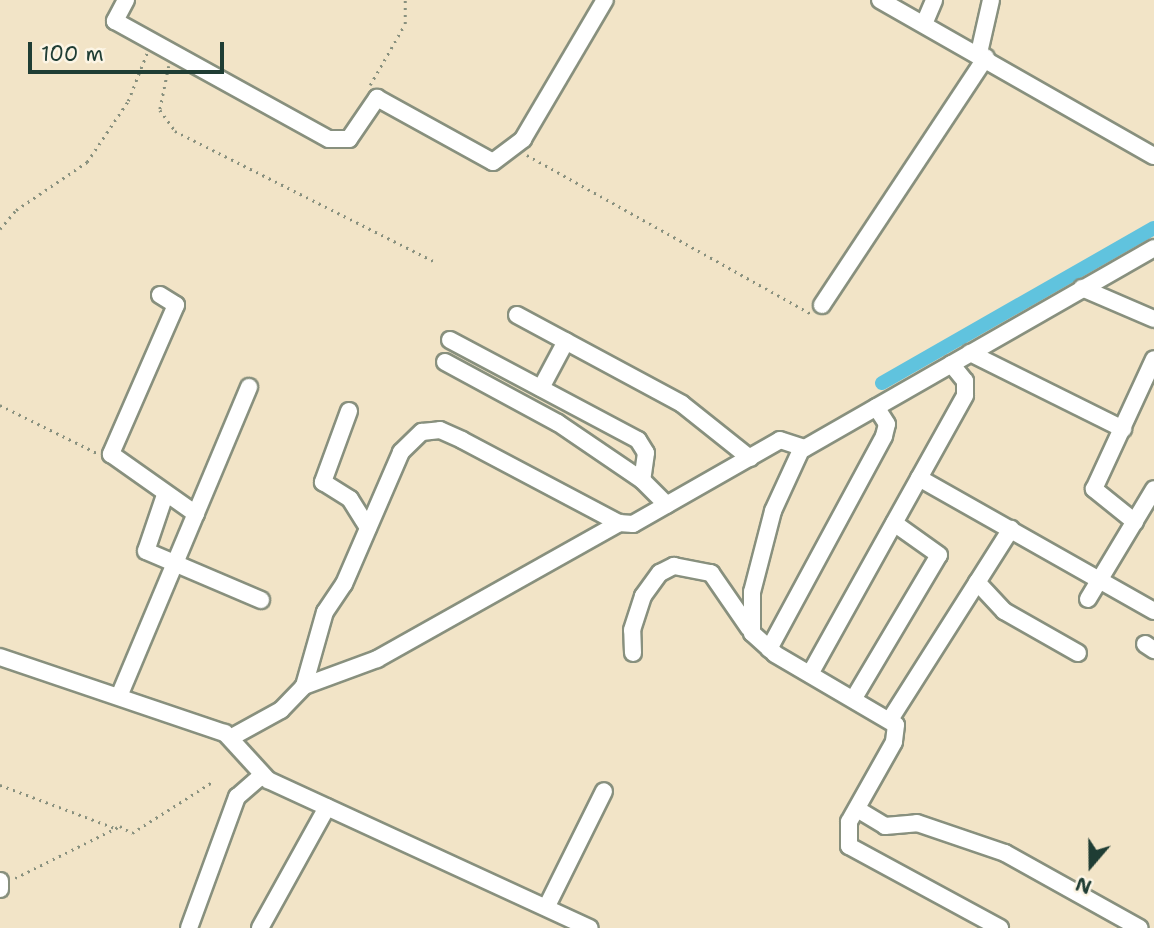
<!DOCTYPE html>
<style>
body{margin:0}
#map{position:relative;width:1154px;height:928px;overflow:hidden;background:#f2e4c7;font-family:"Shantell Sans",sans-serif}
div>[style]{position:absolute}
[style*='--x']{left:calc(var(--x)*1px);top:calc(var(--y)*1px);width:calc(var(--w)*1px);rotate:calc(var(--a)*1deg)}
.canal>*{height:14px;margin:-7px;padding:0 7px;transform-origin:7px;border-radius:7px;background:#60c3de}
.path>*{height:2.5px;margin-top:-1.25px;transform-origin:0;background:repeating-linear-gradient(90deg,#88907e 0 2px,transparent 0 7px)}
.roads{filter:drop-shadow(2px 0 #88907e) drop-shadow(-2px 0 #88907e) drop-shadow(0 2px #88907e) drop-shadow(0 -2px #88907e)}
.minor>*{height:16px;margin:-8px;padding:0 8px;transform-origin:8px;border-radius:8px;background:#fff}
span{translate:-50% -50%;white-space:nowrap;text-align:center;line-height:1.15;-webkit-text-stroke:5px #fcf5e5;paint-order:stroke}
.north{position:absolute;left:1056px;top:830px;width:70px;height:70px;-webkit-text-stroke:5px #fcf5e5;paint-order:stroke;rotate:200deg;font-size:19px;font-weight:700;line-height:28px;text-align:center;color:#1f3d34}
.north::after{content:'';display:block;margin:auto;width:24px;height:32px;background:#1f3d34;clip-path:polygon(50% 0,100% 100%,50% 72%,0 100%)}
.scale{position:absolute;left:28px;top:42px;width:196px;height:32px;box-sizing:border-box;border:4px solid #1f3d34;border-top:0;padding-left:9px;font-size:21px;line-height:24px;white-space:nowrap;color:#1f3d34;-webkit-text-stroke:5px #fcf5e5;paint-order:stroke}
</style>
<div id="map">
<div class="canal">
<i style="--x:882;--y:383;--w:313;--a:-29.7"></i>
</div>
<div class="path">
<i style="--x:169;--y:66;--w:45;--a:101.6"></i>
<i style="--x:160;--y:110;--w:26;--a:54"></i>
<i style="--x:175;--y:131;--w:289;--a:26.7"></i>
<i style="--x:370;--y:85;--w:70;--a:-60.2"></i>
<i style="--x:405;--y:24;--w:24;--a:-90"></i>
<i style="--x:527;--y:155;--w:325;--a:29.2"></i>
<i style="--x:0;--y:229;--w:25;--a:-50"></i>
<i style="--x:16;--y:210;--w:86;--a:-34.1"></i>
<i style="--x:87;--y:162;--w:73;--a:-56.1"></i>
<i style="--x:128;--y:101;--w:52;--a:-68.4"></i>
<i style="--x:0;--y:405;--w:108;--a:26.3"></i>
<i style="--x:0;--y:785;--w:123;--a:20.5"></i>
<i style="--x:15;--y:878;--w:117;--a:-26.3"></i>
<i style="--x:120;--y:826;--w:14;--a:30"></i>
<i style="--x:132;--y:833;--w:95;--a:-32.5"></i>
</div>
<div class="roads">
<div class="minor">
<i style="--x:126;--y:0;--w:24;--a:118"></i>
<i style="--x:115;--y:21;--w:244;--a:28.9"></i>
<i style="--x:329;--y:139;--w:20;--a:0"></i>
<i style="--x:349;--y:139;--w:50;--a:-55.7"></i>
<i style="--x:377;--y:98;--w:132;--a:28.9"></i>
<i style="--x:493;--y:162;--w:38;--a:-37"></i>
<i style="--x:523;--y:139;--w:161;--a:-59.5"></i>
<i style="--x:880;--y:0;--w:315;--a:29.7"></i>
<i style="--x:924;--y:24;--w:26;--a:-67"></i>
<i style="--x:979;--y:53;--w:54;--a:-77.2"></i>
<i style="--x:1082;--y:288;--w:78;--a:23.3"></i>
<i style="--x:160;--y:295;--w:19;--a:32"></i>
<i style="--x:176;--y:305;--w:163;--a:113.6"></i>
<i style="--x:111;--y:454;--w:104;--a:35.2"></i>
<i style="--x:822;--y:305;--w:297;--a:-56.5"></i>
<i style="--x:517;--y:315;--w:187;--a:28.3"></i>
<i style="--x:682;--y:404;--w:87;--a:38.5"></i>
<i style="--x:450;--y:340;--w:213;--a:28"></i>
<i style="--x:638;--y:440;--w:15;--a:58"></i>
<i style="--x:646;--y:453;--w:27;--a:98"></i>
<i style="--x:642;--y:480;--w:35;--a:45"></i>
<i style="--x:970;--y:353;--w:171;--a:26.4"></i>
<i style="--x:445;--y:362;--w:128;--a:28.4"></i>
<i style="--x:558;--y:423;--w:102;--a:34.2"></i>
<i style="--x:541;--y:388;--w:53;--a:-62"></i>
<i style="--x:349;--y:411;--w:76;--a:110.1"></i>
<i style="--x:323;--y:482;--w:32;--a:32"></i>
<i style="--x:350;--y:499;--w:34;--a:58"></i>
<i style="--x:801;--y:450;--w:67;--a:114.7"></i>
<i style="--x:773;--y:511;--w:84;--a:104.5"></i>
<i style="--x:752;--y:592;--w:41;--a:90"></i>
<i style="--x:752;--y:633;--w:31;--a:42"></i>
<i style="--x:775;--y:654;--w:140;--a:30.4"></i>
<i style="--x:896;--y:725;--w:17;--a:97"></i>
<i style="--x:894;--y:742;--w:92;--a:119.4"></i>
<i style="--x:849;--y:822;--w:24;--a:90"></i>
<i style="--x:849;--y:846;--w:172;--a:28.5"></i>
<i style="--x:919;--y:478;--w:270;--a:29.5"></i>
<i style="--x:165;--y:495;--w:59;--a:108.7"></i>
<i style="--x:146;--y:551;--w:125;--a:23.1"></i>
<i style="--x:1135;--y:522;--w:53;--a:-141.2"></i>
<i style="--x:1094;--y:489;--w:143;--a:-65.2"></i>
<i style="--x:977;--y:582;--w:40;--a:47"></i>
<i style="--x:1004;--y:611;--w:85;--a:29.6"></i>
<i style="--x:1088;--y:599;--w:128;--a:-59"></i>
<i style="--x:1145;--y:644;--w:11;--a:34"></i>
<i style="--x:769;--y:649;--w:242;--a:-61.6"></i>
<i style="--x:884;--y:436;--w:12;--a:-76"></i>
<i style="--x:887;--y:424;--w:20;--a:-123"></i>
<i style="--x:633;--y:653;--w:23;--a:-92"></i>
<i style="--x:632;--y:630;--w:36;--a:-72"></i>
<i style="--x:643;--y:596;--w:29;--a:-54"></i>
<i style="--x:660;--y:573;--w:16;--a:-27"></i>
<i style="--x:674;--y:566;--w:38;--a:11"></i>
<i style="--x:711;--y:573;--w:67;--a:55.4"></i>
<i style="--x:0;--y:657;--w:237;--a:18.7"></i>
<i style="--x:225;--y:733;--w:64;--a:47.5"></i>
<i style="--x:268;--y:780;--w:354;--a:24.7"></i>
<i style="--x:810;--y:674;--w:319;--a:-60.9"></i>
<i style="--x:965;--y:395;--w:14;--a:-90"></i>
<i style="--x:965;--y:381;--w:22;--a:-129"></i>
<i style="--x:304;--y:686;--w:78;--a:-20.3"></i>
<i style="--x:377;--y:659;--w:278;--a:-29.3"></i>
<i style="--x:120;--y:694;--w:333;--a:-67.2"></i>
<i style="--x:854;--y:698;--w:166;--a:-59.3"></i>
<i style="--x:939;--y:555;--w:55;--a:-144.6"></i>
<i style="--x:891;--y:718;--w:224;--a:-57.6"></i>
<i style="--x:232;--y:737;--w:56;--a:-28.9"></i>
<i style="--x:281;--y:710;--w:33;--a:-46"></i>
<i style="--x:304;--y:686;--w:77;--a:-74.2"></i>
<i style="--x:325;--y:612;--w:34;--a:-56"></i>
<i style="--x:344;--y:584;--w:144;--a:-66.6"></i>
<i style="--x:401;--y:452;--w:29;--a:-44"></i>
<i style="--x:422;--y:432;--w:18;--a:-6"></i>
<i style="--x:440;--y:430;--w:24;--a:24"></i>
<i style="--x:462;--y:440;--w:178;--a:27.9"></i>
<i style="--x:619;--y:523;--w:14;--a:4"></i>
<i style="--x:633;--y:524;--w:169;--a:-29.7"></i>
<i style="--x:780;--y:440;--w:26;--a:18"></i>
<i style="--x:805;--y:448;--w:402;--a:-29.8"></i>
<i style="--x:857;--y:809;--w:33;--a:31"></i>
<i style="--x:885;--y:826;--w:32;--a:-5"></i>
<i style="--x:917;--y:823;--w:93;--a:18.8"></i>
<i style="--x:1005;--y:853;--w:154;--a:29.1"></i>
<i style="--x:0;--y:881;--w:8;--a:90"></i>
<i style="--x:547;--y:906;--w:128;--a:-63.6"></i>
<i style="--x:189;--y:928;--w:140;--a:-69.9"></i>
<i style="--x:237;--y:797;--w:33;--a:-41"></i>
<i style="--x:260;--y:928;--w:138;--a:-61"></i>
</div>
</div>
<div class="north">N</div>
<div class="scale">100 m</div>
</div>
